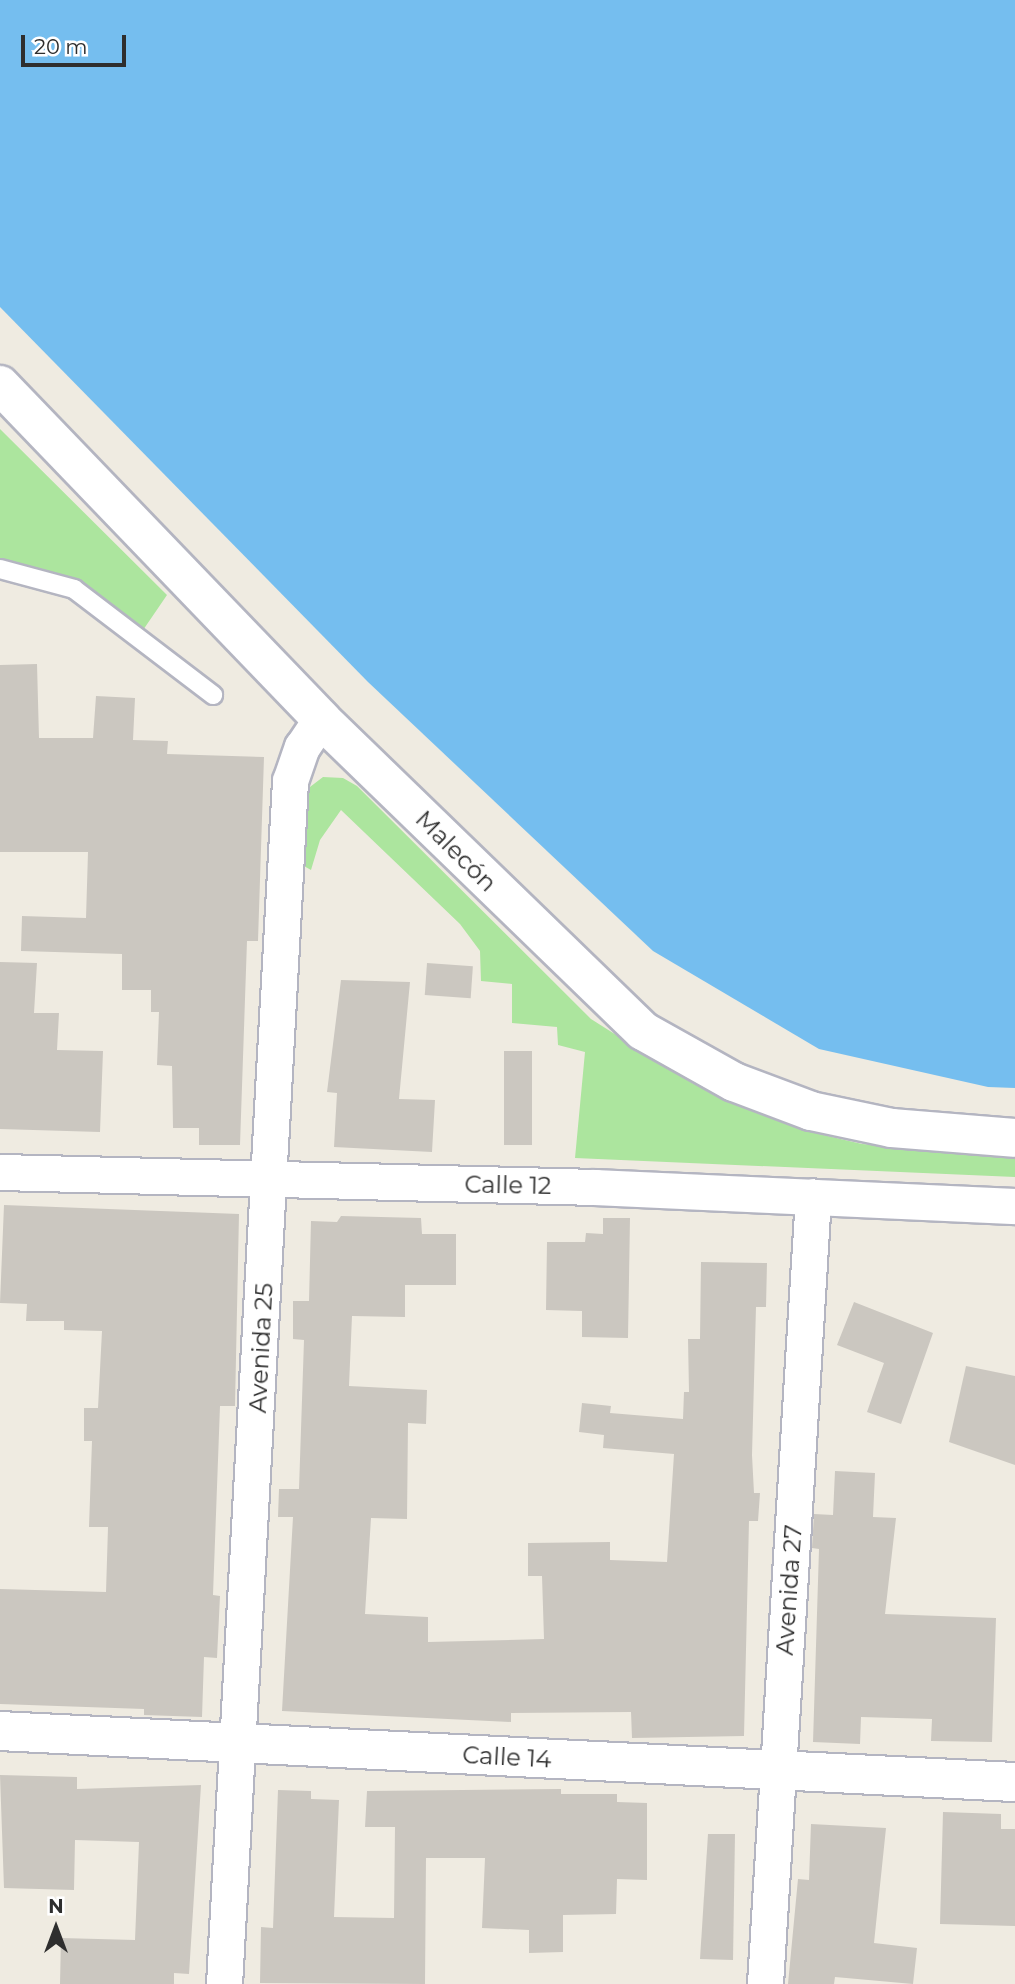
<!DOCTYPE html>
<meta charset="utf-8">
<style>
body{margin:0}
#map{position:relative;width:1015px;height:1984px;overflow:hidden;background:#efebe1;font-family:Montserrat,sans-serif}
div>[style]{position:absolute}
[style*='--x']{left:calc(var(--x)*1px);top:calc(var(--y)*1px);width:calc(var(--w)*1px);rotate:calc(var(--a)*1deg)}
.green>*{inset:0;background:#ace59e}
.water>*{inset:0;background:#75beef}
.building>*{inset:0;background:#cbc7c0;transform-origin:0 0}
.roads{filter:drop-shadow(2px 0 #b4b5c1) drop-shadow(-2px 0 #b4b5c1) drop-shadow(0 2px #b4b5c1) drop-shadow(0 -2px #b4b5c1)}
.lane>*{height:18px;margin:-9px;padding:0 9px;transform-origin:9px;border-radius:9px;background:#fff}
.street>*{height:35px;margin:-17.5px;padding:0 17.5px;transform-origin:17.5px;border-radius:17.5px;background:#fff}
.secondary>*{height:38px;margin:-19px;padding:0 19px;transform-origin:19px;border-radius:19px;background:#fff}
span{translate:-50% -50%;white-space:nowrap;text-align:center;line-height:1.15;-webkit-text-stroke:5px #fff;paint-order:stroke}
.street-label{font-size:24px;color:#2e2e2e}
.north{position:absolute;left:21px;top:1893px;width:70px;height:70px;-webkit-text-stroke:5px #fff;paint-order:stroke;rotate:0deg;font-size:19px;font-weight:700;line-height:28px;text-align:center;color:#2e2e2e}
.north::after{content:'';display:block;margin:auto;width:24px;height:32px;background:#2e2e2e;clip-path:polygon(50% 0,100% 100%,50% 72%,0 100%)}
.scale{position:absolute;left:21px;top:35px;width:105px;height:32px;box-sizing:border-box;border:4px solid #2e2e2e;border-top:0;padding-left:9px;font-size:21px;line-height:24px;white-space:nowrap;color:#2e2e2e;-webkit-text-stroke:5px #fff;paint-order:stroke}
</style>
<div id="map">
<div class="green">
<i style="clip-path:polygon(0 429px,167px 595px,139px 636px,45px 587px,0 579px)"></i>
<i style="clip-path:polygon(323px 777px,343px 778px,357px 786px,591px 1019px,692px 1083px,802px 1130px,862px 1144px,1015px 1156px,1015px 1177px,575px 1158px,585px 1052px,558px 1045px,557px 1027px,512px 1023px,512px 984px,481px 981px,480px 951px,460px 924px,341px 810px,320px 840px,311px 870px,295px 861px,306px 790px)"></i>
</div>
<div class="water">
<i style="clip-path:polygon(0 0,1015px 0,1015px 1088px,988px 1087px,819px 1049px,653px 951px,368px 682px,0 307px)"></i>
</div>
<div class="building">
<i style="clip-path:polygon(37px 664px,39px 738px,93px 738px,96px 696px,135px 698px,133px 740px,168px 741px,167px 754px,264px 757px,258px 941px,247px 941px,240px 1145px,199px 1145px,199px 1128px,173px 1128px,172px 1066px,157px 1065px,159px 1012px,151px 1012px,151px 990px,122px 990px,122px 954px,21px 951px,22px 916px,86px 918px,88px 852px,0 852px,0 665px)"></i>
<i style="clip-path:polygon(0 962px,37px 963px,34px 1013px,59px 1013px,57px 1050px,103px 1051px,100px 1132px,0 1129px)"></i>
<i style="left:427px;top:963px;width:46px;height:32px;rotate:4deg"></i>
<i style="clip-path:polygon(341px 980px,410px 982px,399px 1099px,435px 1100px,432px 1152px,334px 1147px,337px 1093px,327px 1092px)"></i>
<i style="left:504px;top:1051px;width:28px;height:94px"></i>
<i style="clip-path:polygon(4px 1205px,239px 1214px,235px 1406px,220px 1406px,213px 1595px,220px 1596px,217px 1658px,204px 1657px,202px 1717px,144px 1715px,144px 1709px,0 1704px,0 1589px,106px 1592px,108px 1527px,89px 1527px,92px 1441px,84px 1441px,84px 1408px,98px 1408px,102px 1331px,64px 1330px,64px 1321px,26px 1321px,27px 1304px,0 1303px)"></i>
<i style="clip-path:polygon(341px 1216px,421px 1218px,422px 1234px,456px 1234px,456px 1285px,405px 1285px,405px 1317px,352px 1316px,349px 1386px,427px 1390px,426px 1424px,408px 1423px,407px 1519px,371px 1518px,365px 1614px,428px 1617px,428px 1642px,544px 1639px,542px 1576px,528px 1576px,528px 1543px,610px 1542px,610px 1560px,667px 1562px,674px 1454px,603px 1448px,604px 1435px,579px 1432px,582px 1403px,611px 1406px,610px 1413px,683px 1419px,684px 1392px,689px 1392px,688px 1339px,700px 1339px,701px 1262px,767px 1263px,766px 1307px,756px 1307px,752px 1455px,754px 1493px,760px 1493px,758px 1521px,749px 1521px,744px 1736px,632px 1738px,631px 1712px,511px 1713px,511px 1722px,282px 1711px,293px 1517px,278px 1517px,279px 1489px,299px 1489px,304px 1340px,293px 1339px,293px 1301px,309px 1301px,311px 1221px,337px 1222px)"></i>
<i style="clip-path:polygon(603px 1218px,630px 1218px,628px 1338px,582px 1337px,582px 1311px,546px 1310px,547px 1242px,585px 1242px,586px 1233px,603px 1234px)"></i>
<i style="clip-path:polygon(854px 1302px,933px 1333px,901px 1424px,867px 1412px,884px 1363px,837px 1345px)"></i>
<i style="clip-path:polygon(966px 1366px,1015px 1376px,1015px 1465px,949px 1442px)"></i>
<i style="clip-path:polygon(835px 1471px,875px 1473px,873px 1517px,896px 1518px,885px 1614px,996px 1618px,992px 1742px,931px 1741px,932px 1719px,861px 1717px,860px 1744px,813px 1742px,819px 1549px,812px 1548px,814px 1514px,833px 1515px)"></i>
<i style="clip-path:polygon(0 1775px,77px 1777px,77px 1789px,201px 1785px,189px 1974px,174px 1973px,174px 1984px,60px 1984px,61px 1938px,135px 1940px,139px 1842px,75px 1840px,74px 1890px,4px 1888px)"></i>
<i style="clip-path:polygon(561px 1789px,561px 1794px,617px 1794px,617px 1802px,647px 1803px,647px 1880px,617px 1879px,616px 1914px,563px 1915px,563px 1952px,529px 1953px,529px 1930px,482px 1928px,485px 1858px,426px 1858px,425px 1984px,260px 1983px,261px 1927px,273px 1928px,278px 1790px,311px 1791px,311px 1799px,339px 1800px,334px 1917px,394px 1918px,395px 1827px,365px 1827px,367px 1791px)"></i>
<i style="clip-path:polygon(943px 1812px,1001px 1814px,1001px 1829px,1015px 1829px,1015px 1926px,940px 1924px)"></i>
<i style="clip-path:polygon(811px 1824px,886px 1828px,874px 1943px,917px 1948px,913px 1984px,835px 1977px,834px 1984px,788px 1984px,798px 1879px,809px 1880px)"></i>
<i style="clip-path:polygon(708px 1834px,735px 1834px,733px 1960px,700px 1959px)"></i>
</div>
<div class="roads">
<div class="lane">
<i style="--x:0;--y:569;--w:77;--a:15.1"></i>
<i style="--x:74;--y:589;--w:175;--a:37.3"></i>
</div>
<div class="street">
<i style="--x:0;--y:1172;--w:595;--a:1.44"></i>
<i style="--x:595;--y:1187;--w:420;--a:2.6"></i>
<i style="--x:224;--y:1984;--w:1205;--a:-86.86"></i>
<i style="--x:290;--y:781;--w:36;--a:-71"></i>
<i style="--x:302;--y:747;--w:34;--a:-56"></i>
<i style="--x:765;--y:1984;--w:789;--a:-86.51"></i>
</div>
<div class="secondary">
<i style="--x:0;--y:385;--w:463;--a:46.1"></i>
<i style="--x:321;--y:719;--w:448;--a:44.1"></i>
<i style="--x:643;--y:1031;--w:104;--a:29.3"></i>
<i style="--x:734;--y:1082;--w:82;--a:20.6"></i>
<i style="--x:811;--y:1111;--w:83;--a:11.9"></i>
<i style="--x:892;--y:1128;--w:123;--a:4.6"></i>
<i style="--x:0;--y:1731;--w:1016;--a:2.88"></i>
</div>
</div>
<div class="street-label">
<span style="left:456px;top:851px;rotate:45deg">Malecón</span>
<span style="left:508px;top:1185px;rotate:1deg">Calle 12</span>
<span style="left:261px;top:1348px;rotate:-87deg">Avenida 25</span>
<span style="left:789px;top:1590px;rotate:-86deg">Avenida 27</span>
<span style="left:507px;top:1757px;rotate:3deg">Calle 14</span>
</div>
<div class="north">N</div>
<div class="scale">20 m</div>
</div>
